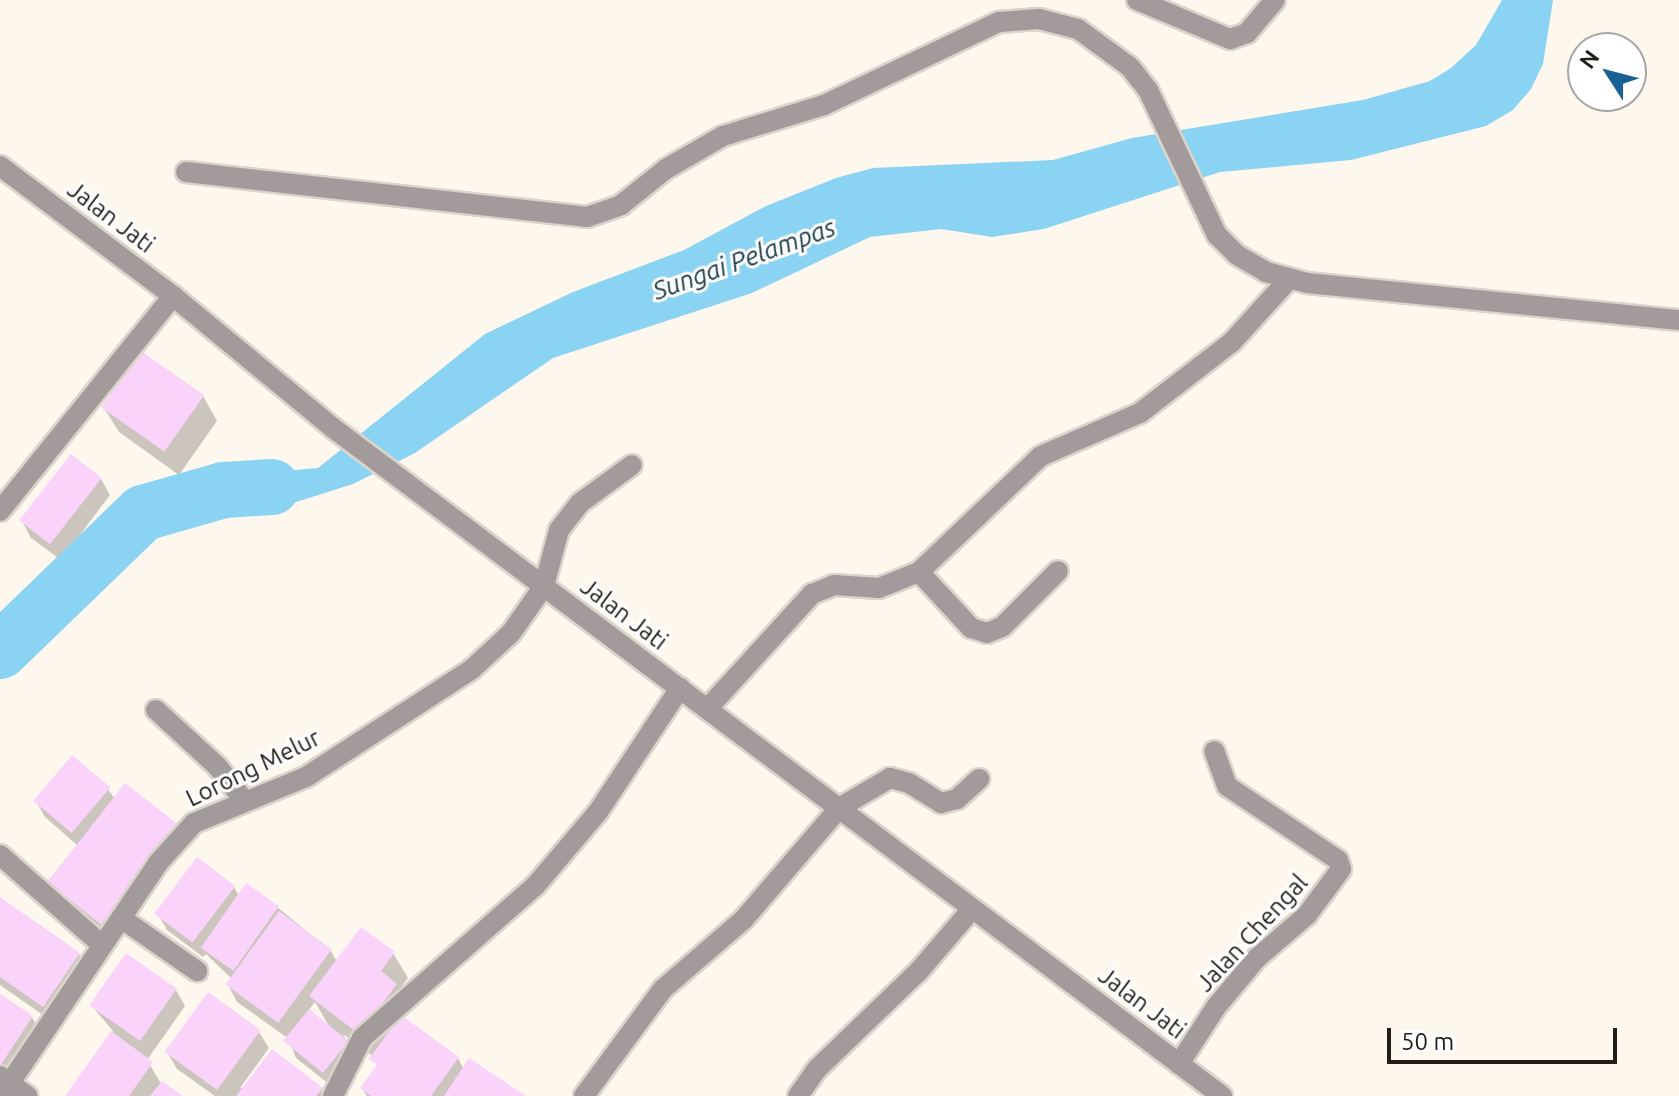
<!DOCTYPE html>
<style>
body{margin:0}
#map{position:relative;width:1679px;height:1096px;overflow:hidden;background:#fef7ee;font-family:Ubuntu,sans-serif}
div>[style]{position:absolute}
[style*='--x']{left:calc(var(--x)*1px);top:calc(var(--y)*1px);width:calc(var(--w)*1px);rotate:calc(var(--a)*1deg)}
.water>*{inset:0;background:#8bd3f3}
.shadow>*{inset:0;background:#0003}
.river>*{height:56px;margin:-28px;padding:0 28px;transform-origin:28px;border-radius:28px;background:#8bd3f3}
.building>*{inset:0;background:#fad3fb;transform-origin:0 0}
.roads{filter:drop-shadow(2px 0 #dbd4cc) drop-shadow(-2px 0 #dbd4cc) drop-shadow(0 2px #dbd4cc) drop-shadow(0 -2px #dbd4cc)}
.minor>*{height:20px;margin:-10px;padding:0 10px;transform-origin:10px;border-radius:10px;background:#a39a9b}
span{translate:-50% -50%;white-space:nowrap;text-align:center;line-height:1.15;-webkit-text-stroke:6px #fff;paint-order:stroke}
.street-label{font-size:24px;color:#211d17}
.water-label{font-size:26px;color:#1b3c4a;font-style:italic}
.north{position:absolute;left:1567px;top:32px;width:80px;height:80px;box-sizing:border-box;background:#fff;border:2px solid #a6a5a2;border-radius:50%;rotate:306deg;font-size:22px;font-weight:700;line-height:32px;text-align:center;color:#211d17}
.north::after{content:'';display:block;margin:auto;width:28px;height:36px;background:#176194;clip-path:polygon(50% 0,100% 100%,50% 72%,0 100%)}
.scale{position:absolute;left:1387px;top:1028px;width:230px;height:36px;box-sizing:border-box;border:4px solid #211d17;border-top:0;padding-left:10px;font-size:24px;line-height:28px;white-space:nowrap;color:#211d17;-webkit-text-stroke:6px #fff;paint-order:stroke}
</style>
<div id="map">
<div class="water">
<i style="clip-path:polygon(1502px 0,1553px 0,1543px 64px,1531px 89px,1513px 110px,1486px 126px,1351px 160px,1220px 172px,1044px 229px,992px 237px,941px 229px,870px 237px,752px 293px,553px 358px,415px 453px,353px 484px,271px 510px,198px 518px,195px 498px,201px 478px,318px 468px,485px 334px,573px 292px,684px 250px,766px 206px,836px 178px,873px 168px,1053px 160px,1132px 138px,1363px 100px,1430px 81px,1451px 68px,1476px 45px)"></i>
</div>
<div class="shadow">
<i style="clip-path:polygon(203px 396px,217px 421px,179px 475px,119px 432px,104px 408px)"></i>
<i style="clip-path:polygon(101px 479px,110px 495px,61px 560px,31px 538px,22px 521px)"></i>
<i style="clip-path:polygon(108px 789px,115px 799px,176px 827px,186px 843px,108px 939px,58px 897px,48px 881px,77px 845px,45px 817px,36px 801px)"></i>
<i style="clip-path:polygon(evenodd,234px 887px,239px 896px,277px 907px,331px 951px,337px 962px,393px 953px,408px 978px,398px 991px,409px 1009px,403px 1018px,458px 1058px,464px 1070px,523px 1096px,367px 1096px,362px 1088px,377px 1068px,374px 1057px,343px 1034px,357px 1058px,334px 1088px,296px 1058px,289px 1039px,237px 1002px,228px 985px,232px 979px,206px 954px,203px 957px,167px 930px,158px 914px,234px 887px,315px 1002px,330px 1028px,308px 1011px,315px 1002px)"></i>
<i style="clip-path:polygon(0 900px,79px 954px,88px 971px,53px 1022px,0 985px)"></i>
<i style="clip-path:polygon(176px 990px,185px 1006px,147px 1060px,160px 1082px,179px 1096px,67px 1096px,113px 1031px,91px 1005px)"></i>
<i style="clip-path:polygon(0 996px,32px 1017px,41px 1034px,10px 1081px,0 1074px)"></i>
<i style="clip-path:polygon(259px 1032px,269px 1048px,240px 1088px,321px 1089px,325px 1096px,215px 1096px,177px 1069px,167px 1052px)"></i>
</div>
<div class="river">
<i style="--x:0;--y:651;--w:199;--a:-44"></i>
<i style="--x:143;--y:513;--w:84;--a:-15.9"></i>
<i style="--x:224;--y:490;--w:48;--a:-3.6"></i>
</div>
<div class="building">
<i style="left:141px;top:351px;width:77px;height:69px;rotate:35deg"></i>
<i style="left:71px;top:454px;width:39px;height:84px;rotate:38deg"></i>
<i style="left:72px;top:755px;width:50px;height:60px;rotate:40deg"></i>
<i style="left:125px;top:783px;width:68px;height:126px;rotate:38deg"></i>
<i style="left:197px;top:857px;width:48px;height:71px;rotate:37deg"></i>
<i style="left:246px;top:883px;width:40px;height:79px;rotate:35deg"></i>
<i style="clip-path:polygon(0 897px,80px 953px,43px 1007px,0 977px)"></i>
<i style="left:279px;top:911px;width:65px;height:91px;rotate:36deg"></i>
<i style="clip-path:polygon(361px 927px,395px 952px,381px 971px,397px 984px,359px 1034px,309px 996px)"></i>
<i style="left:126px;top:953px;width:62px;height:64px;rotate:35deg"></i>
<i style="left:208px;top:992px;width:65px;height:74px;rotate:36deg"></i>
<i style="clip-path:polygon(0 994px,33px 1016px,0 1066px)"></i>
<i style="left:309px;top:1009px;width:51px;height:41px;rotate:39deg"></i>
<i style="clip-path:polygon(401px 1015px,459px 1057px,431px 1096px,371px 1096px,360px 1088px,377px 1065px,369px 1059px)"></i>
<i style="clip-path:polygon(111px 1031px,153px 1062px,129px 1096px,65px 1096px)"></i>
<i style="clip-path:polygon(272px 1049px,323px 1088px,316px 1096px,236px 1096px)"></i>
<i style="clip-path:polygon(469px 1058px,526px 1096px,444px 1096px)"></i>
<i style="clip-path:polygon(162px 1081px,183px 1096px,150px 1096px)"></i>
</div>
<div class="roads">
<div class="minor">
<i style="--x:1137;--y:0;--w:101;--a:22.8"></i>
<i style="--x:1230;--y:39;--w:18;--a:-19"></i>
<i style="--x:1247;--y:33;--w:43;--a:-49.7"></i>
<i style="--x:0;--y:166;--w:216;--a:36.9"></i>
<i style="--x:173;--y:296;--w:207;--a:39.5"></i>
<i style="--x:333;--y:428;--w:1112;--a:36.92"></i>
<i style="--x:186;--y:172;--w:404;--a:6.4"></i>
<i style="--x:587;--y:217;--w:36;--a:-19"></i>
<i style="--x:621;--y:205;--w:58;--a:-38.7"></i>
<i style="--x:666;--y:169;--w:66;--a:-30.1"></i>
<i style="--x:723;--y:136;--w:106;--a:-17.1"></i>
<i style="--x:824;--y:105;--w:194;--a:-25.4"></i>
<i style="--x:999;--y:22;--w:40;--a:-4.3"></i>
<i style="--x:1039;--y:19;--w:40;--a:14.4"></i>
<i style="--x:1078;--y:29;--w:64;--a:36.2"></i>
<i style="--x:1130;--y:67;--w:29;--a:52"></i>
<i style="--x:1148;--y:90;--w:161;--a:64.6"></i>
<i style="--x:1217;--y:235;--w:28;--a:45"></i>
<i style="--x:1237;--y:255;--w:34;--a:30"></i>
<i style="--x:1266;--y:272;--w:42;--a:15"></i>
<i style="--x:1307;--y:283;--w:374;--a:5.7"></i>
<i style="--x:0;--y:511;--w:276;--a:-51.2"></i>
<i style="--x:919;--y:572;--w:76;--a:47.1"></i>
<i style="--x:971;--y:628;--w:17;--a:17"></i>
<i style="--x:987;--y:633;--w:16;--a:-22"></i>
<i style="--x:1002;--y:627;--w:79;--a:-45"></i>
<i style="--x:707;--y:709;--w:156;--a:-47.6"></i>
<i style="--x:812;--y:594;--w:24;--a:-22"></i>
<i style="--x:834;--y:585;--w:45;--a:3.8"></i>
<i style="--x:879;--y:588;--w:43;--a:-21.8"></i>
<i style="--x:919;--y:572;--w:168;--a:-43.6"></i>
<i style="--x:1041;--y:456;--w:108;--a:-23.5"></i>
<i style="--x:1140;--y:413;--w:116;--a:-37.7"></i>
<i style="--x:1232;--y:342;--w:86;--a:-47.8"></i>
<i style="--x:156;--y:710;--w:83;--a:42.6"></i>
<i style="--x:217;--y:766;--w:42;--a:51.8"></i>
<i style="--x:0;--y:855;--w:136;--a:41.4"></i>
<i style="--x:121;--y:918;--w:93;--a:34.9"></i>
<i style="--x:1179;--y:1064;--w:68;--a:-57"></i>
<i style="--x:1216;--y:1007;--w:64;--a:-50.1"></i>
<i style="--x:1257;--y:958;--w:66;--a:-40.7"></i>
<i style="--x:1307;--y:915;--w:57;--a:-53.5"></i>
<i style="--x:1341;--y:869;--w:9;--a:-108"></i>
<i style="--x:1338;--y:860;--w:133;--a:-146.3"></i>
<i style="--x:1227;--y:786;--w:37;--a:-110"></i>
<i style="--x:0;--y:1076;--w:34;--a:36"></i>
<i style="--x:1;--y:1096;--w:281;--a:-56"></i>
<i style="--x:158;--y:863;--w:54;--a:-48"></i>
<i style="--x:194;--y:823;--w:121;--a:-22.3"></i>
<i style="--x:306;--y:777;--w:198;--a:-33"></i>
<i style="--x:472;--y:669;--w:53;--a:-42.7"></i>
<i style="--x:511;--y:633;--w:57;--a:-54.9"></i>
<i style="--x:544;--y:586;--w:58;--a:-75"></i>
<i style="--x:559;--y:530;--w:34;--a:-52"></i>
<i style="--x:580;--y:503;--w:64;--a:-36.2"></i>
<i style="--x:333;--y:1096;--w:65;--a:-63.4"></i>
<i style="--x:362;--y:1038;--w:232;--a:-41.3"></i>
<i style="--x:536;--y:885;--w:96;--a:-49.7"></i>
<i style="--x:598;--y:812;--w:149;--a:-56.5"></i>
<i style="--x:584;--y:1096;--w:133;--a:-53.6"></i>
<i style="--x:663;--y:989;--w:107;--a:-40.8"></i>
<i style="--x:744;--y:919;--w:146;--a:-49.4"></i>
<i style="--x:839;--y:808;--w:59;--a:-30.5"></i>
<i style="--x:890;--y:778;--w:20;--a:15"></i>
<i style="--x:909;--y:783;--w:38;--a:32"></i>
<i style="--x:941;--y:803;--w:16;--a:-14"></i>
<i style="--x:957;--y:799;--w:30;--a:-42"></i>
<i style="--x:798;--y:1096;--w:33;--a:-55"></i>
<i style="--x:817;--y:1069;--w:141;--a:-43.9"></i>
<i style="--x:919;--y:971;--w:82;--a:-49.5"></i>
</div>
</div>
<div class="street-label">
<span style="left:111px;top:217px;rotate:37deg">Jalan Jati</span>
<span style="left:624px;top:614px;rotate:37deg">Jalan Jati</span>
<span style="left:253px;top:768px;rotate:-26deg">Lorong Melur</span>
<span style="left:1252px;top:933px;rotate:-47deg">Jalan Chengal</span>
<span style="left:1142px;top:1003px;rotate:37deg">Jalan Jati</span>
</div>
<div class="water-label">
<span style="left:744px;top:259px;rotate:-20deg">Sungai Pelampas</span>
</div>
<div class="north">N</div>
<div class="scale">50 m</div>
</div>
